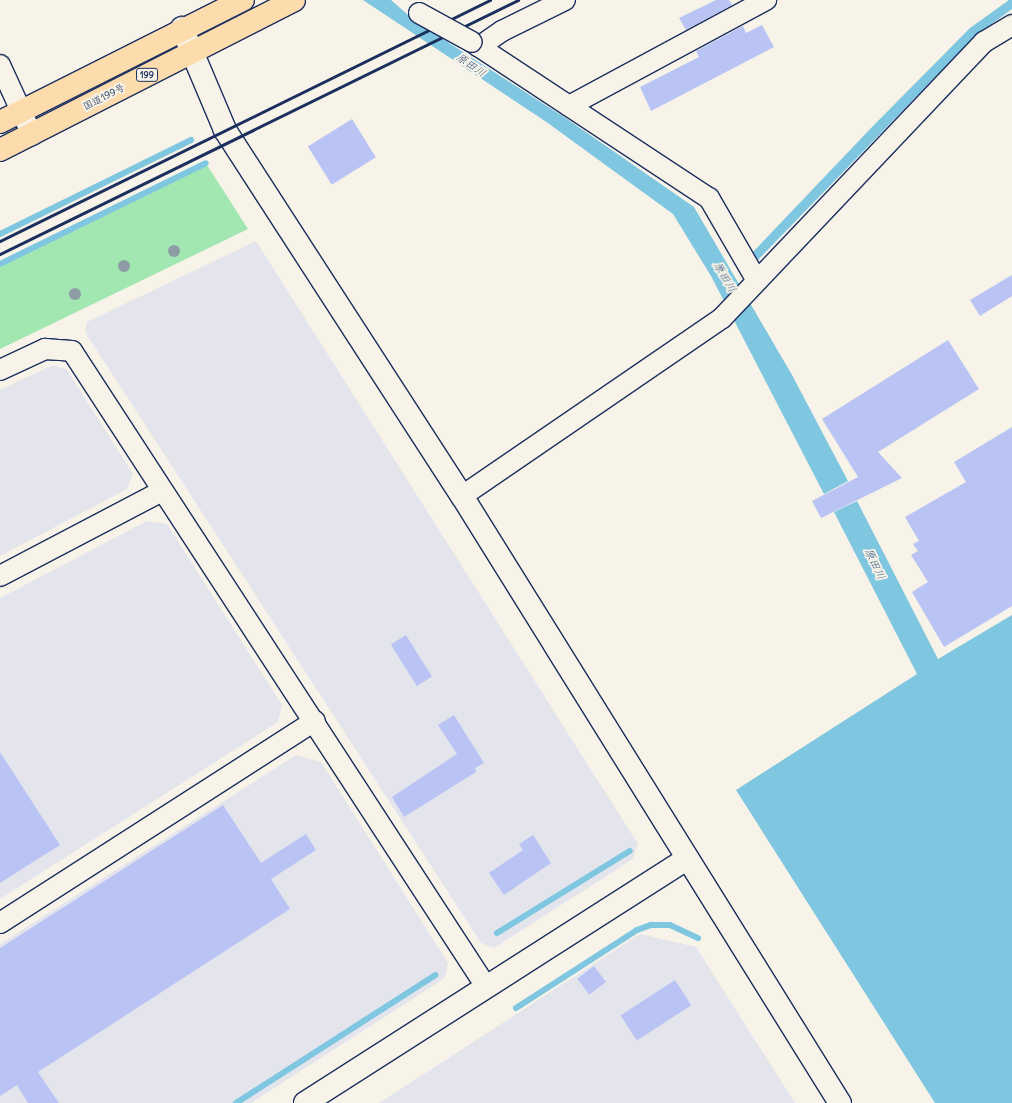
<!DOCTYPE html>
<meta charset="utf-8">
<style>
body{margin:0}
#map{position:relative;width:1012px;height:1103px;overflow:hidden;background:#f7f3e8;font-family:Delius,"Klee One",sans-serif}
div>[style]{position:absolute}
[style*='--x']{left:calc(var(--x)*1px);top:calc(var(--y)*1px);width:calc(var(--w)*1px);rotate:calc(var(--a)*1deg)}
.built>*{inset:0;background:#e4e5ec}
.green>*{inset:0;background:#a2e6b2}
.water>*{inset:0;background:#7fc6e0}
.stream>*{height:6px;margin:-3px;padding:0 3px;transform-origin:3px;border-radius:3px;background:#7fc6e0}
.building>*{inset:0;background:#b9c4f5;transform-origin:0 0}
.roads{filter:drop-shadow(1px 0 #1b2f5e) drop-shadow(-1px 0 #1b2f5e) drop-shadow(0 1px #1b2f5e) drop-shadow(0 -1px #1b2f5e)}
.street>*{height:20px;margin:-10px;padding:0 10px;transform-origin:10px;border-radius:10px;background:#f7f3e8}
.secondary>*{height:22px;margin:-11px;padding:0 11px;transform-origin:11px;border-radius:11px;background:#f7f3e8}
.highway>*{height:22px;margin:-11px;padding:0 11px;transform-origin:11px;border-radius:11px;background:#fcdcac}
.rail>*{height:3px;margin:-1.5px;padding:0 1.5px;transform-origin:1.5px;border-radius:1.5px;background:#1b2f5e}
.bridges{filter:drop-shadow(1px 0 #1b2f5e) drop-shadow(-1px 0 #1b2f5e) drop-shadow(0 1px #1b2f5e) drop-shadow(0 -1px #1b2f5e)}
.street-bridge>*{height:20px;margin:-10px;padding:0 10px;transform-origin:10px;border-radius:10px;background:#f7f3e8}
.trees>*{width:12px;height:12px;margin:-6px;border-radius:50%;background:#8d9ca5}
span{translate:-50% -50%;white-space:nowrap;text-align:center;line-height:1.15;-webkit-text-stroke:4px #f7f3e8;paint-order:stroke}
.shield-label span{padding:1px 3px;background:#f7f3e8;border:1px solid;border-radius:3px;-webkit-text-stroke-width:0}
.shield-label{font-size:9px;color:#1b2f5e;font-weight:700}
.street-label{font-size:10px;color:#1b2f5e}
.water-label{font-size:11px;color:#34557e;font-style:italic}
</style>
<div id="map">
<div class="built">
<i style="clip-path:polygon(256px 241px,638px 844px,633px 859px,494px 948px,481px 943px,85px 332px,87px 322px)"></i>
<i style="clip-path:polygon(53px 365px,67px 370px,133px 474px,127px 489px,0 556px,0 390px)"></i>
<i style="clip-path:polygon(147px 521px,167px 524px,282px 705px,278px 722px,0 899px,0 598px)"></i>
<i style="clip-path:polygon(296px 755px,321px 762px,448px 963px,445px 978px,251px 1103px,0 1103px,0 944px)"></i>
<i style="clip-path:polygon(640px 934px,696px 947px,795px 1103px,379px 1103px)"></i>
</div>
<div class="green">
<i style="clip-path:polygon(207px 165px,248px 229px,0 349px,0 267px)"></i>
</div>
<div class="water">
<i style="clip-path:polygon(363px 0,391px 0,415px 21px,567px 119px,694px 207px,792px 375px,848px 481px,824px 494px,711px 276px,673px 214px,545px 121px)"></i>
<i style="clip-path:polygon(1009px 0,1012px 0,1012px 9px,974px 37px,757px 261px,752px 253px,872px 127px,970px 28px)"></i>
<i style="clip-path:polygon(857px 501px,938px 659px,1012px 615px,1012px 1103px,935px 1103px,736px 790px,917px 674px,834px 512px)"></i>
</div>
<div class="stream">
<i style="--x:0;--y:234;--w:213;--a:-26.2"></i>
<i style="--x:0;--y:264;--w:229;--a:-26.1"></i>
<i style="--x:497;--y:933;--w:156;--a:-31.7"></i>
<i style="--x:516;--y:1008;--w:144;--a:-32.8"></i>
<i style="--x:637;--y:930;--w:15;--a:-20"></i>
<i style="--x:651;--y:925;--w:19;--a:0"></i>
<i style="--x:670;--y:925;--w:31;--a:25"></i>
<i style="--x:236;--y:1103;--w:237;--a:-32.7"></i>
</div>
<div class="building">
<i style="clip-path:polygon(716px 0,729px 0,732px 5px,686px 30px,679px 18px)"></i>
<i style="clip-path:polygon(762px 25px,774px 47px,651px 111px,640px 87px,699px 57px,696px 51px,743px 26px,746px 33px)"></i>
<i style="left:352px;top:119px;width:45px;height:52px;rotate:58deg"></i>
<i style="clip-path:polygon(1012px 275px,1012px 296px,980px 316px,970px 300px)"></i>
<i style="clip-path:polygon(948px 340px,979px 389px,878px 452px,902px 478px,821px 518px,812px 501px,858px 477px,822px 419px)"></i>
<i style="clip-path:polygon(1012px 427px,1012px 606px,944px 647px,912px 592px,928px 582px,911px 555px,918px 551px,913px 544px,919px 541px,905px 517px,966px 482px,954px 462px)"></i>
<i style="left:406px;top:635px;width:49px;height:18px;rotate:58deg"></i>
<i style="clip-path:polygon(454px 715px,484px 763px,475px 768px,476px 772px,404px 817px,392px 797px,457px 754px,438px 725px)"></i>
<i style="clip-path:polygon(0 752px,60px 845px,0 883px)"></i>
<i style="clip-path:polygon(223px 805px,261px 863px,306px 834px,316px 850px,271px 879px,290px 909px,38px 1072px,59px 1103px,28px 1103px,17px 1085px,0 1096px,0 948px)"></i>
<i style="clip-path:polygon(533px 835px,551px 863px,504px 895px,489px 873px,523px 850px,519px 844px)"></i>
<i style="left:594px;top:966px;width:20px;height:21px;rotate:53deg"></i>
<i style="left:675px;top:980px;width:30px;height:65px;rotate:57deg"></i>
</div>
<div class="roads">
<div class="street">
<i style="--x:472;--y:42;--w:284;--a:33.4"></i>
<i style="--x:709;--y:198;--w:94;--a:59.9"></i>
<i style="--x:479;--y:47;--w:28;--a:-35"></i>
<i style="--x:502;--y:31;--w:70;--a:-26.2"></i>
<i style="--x:0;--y:65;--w:77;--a:65.4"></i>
<i style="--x:569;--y:106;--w:224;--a:-28.3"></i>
<i style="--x:0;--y:370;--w:50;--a:-25"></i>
<i style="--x:45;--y:349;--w:27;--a:4"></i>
<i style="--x:72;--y:351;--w:757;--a:56.92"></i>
<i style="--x:462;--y:496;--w:315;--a:-34.4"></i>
<i style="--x:722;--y:318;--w:381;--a:-46.5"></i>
<i style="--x:984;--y:42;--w:33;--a:-31"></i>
<i style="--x:0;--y:576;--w:183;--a:-27.7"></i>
<i style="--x:0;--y:923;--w:374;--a:-32.7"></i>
</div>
<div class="secondary">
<i style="--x:182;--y:28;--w:111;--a:67.1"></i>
<i style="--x:225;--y:130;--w:436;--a:57.1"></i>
<i style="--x:462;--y:496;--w:715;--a:58.09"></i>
<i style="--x:305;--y:1103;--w:452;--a:-32.6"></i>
</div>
<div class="highway">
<i style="--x:0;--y:122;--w:272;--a:-26.7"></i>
<i style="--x:0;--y:150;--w:330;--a:-27"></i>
</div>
</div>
<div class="rail">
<i style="--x:0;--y:241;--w:546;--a:-26.19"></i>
<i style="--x:0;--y:254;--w:577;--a:-26.12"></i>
</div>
<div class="bridges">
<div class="street-bridge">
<i style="--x:419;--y:13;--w:60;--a:28.7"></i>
</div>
</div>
<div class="trees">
<i style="left:174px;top:251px"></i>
<i style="left:124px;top:266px"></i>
<i style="left:75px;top:294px"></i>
</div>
<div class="shield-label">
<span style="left:147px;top:75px">199</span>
</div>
<div class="street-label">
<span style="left:104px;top:97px;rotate:-27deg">国道199号</span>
</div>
<div class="water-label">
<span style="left:471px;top:65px;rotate:34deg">原田川</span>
<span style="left:725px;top:277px;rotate:60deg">原田川</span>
<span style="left:875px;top:564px;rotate:65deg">原田川</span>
</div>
</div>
